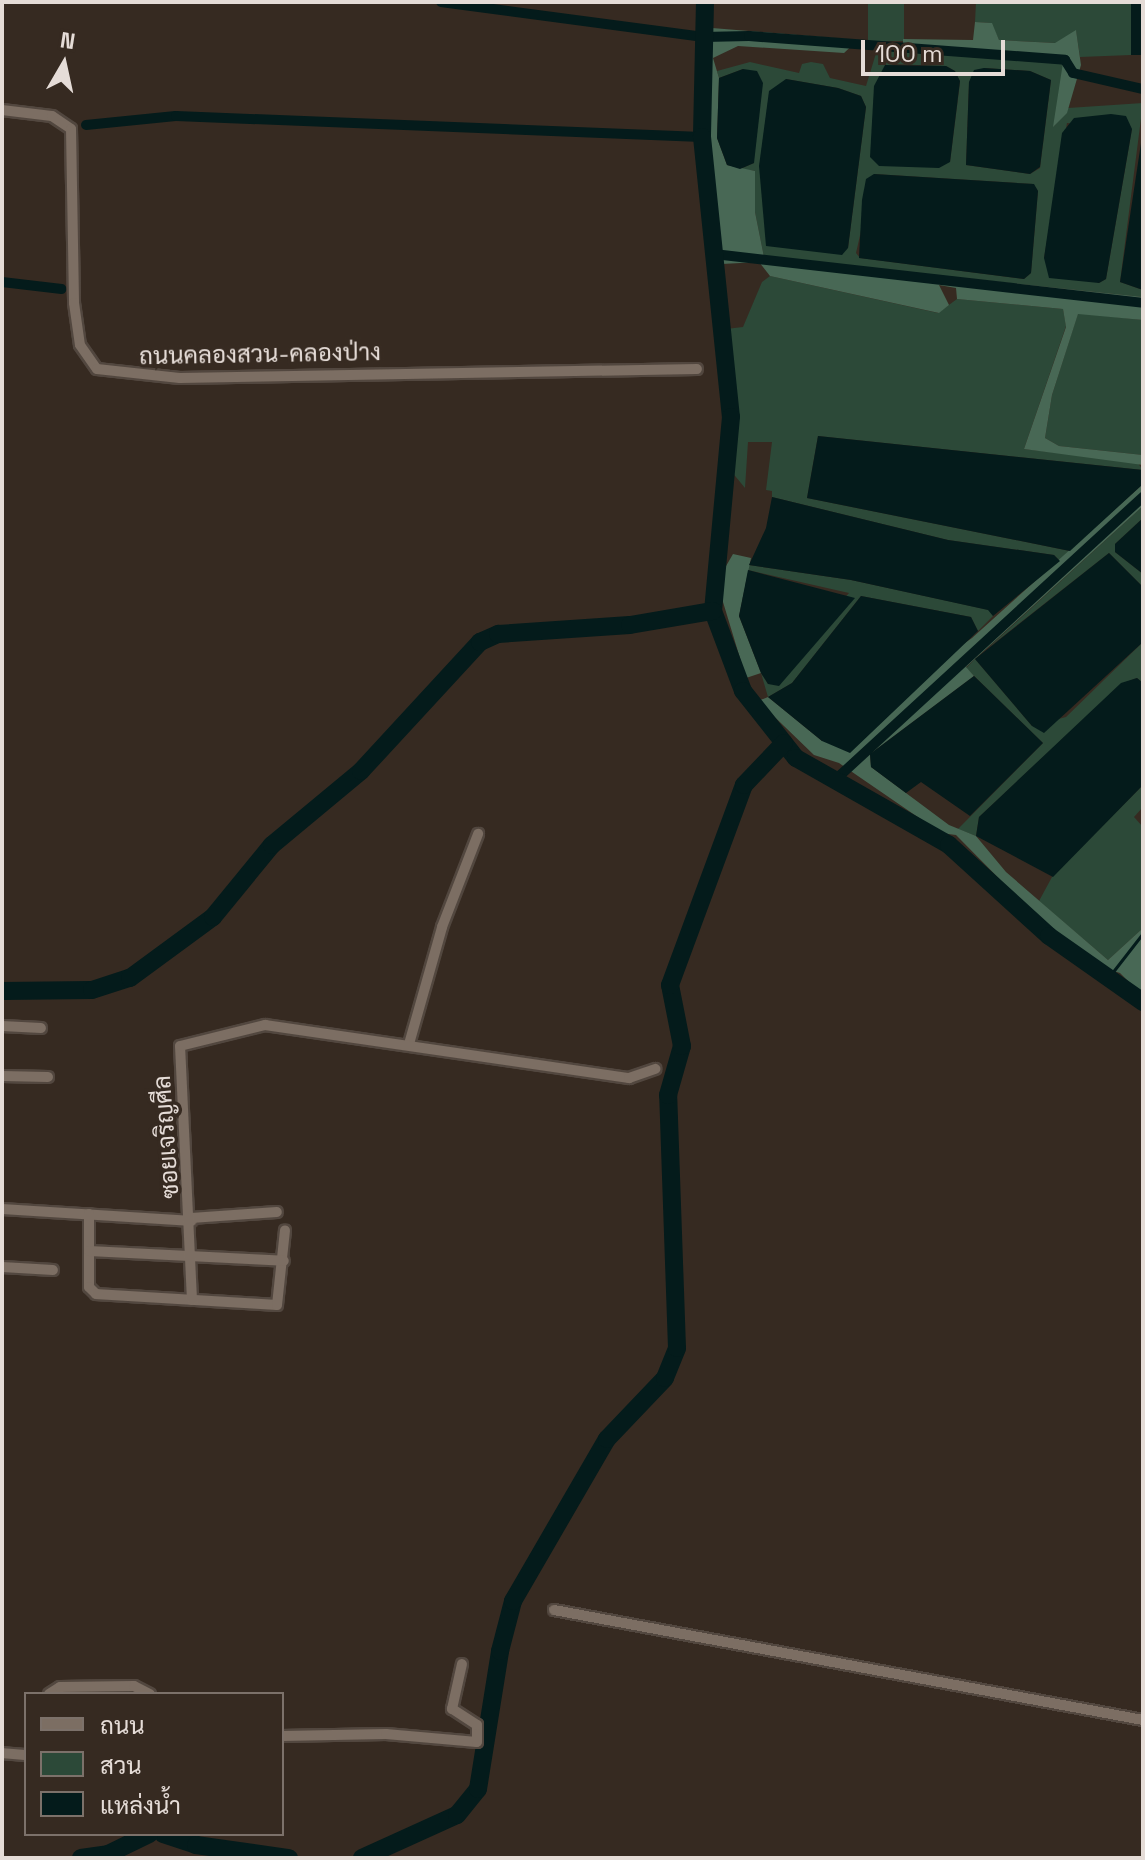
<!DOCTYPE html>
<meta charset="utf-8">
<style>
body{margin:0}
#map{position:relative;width:1145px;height:1860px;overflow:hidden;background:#362a21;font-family:"Space Grotesk",Sarabun,sans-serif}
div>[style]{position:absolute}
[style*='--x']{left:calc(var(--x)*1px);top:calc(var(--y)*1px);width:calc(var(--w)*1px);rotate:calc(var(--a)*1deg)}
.green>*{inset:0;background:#2c4938;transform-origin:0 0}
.forest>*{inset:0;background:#486855}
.water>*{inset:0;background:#041b1b;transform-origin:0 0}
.stream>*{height:3px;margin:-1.5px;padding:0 1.5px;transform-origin:1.5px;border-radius:1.5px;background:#041b1b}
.canal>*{height:10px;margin:-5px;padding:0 5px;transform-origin:5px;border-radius:5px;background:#041b1b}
.river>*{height:18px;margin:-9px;padding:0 9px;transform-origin:9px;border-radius:9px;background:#041b1b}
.roads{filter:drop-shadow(2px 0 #52473f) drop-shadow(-2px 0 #52473f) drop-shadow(0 2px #52473f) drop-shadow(0 -2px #52473f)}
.minor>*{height:10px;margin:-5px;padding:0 5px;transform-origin:5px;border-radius:5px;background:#7c6e63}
span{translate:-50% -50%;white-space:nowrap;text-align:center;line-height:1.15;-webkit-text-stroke:7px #362a21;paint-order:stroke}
.street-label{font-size:24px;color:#e5dcd7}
.frame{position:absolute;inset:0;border:4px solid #e5dcd7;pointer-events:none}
.legend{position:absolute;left:24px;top:1692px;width:260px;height:144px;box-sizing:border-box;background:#362a21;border:2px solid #7c716a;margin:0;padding:10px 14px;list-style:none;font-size:24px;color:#e5dcd7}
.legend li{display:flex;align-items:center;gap:16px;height:40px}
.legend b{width:40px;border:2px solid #7c716a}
.north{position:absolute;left:24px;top:24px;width:80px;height:80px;-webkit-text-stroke:6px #362a21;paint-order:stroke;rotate:9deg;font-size:22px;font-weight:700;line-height:32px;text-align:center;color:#e5dcd7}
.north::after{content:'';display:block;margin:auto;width:28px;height:36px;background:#e5dcd7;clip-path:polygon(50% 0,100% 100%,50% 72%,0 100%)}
.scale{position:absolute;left:861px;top:40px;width:144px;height:36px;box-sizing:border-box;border:4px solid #e5dcd7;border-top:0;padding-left:10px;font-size:24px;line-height:28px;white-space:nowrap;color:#e5dcd7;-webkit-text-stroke:6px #362a21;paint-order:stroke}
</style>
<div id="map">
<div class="green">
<i style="left:868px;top:2px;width:36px;height:39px"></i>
<i style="clip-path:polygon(976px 2px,1131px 2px,1131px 55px,1080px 57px,1076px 31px,1056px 43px,999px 40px,991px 23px,975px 22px)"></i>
<i style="clip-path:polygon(evenodd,877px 50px,1064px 64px,1054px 126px,1068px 108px,1143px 103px,1120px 282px,1143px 290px,1143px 297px,764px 257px,755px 212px,755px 171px,740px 169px,754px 163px,743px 69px,719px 78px,717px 71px,750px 62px,799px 73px,802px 64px,811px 62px,823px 64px,830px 78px,866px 86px,877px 50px,892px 64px,946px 66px,955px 71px,960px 82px,950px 162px,892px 64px,877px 50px,984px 68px,1030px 71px,1051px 80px,1040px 168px,1030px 174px,966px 165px,969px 82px,984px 68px,877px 50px,786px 79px,838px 88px,861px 96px,866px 107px,848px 248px,786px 79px,877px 50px,1067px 123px,1132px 129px,1106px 279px,1099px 283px,1044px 258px,1067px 123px,877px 50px,874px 174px,1033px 184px,1038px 191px,1031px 273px,1024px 279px,860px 258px,856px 253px,874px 174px)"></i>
<i style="clip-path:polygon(770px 276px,938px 313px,957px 299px,1063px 309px,1066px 326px,1024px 449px,1137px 462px,1143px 470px,818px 436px,807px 498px,1070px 551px,1060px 561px,1054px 555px,948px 540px,772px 497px,772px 491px,766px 490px,772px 442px,748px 442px,745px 488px,731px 471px,735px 433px,726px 329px,743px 327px,762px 282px)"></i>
<i style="clip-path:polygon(1078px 313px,1143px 320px,1143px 455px,1059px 446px,1045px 438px,1052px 395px)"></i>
<i style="clip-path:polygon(1143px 506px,1143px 518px,1115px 544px,1115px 552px,1143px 574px,1143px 587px,1109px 553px,988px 648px)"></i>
<i style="clip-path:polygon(749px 565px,851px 580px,989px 610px,993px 616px,978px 631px,971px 617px,861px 596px,792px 683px,768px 697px,761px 673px,768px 684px,849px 593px,748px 570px)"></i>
<i style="clip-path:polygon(1143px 642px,1143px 683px,1137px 678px,1121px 684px,979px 817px,976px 836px,958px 829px,1043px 743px,966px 668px,975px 659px,1032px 726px,1066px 717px)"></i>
<i style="clip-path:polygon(1143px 785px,1143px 807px,1134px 817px,1143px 827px,1143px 928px,1108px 960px,1039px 901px,1052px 877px)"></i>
</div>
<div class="forest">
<i style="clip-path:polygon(975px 22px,992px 23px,999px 40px,1055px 43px,1076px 30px,1081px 65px,1067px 113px,1053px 127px,1064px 56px,903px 44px,903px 39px,973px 40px)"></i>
<i style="clip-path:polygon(712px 28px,858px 40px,844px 53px,738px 46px,713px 58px,719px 78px,717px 138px,727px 165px,755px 171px,755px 212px,764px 257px,1143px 297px,1143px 320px,1078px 314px,1052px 395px,1045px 438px,1059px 446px,1143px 455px,1143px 465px,1024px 449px,1066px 327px,1063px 309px,957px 299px,956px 288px,939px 285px,949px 305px,939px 313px,770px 276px,759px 262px,722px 264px,708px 167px)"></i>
<i style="clip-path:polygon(1143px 484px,1143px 506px,966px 667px,974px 676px,870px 754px,871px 767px,949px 825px,976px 836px,1006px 872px,1108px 960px,1143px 928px,1143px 996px,1120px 973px,1104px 968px,1035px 915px,956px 835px,941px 833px,839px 763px,814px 755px,758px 701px,768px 697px,822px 741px,972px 638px)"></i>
<i style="clip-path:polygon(733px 554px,751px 558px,739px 616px,761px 673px,746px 678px,723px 602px,722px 573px)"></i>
</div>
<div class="water">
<i style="left:1131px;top:2px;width:12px;height:53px"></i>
<i style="clip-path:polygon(885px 65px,946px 66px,955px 71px,960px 81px,950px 162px,939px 168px,879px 166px,870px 157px,874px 86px)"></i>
<i style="clip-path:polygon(984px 68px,1030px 71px,1051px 80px,1040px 167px,1030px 174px,966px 165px,969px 82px,974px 70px)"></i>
<i style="clip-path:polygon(743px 69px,757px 71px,763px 83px,754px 163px,740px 169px,727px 165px,717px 138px,719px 78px)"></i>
<i style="clip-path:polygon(786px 79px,838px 88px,861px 96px,866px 107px,848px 248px,842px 255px,766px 246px,759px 166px,769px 91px)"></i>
<i style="clip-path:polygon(1111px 114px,1126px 116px,1132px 129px,1106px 279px,1099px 283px,1049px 278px,1044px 258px,1062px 133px,1074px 118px)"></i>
<i style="clip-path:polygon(1143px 130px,1143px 290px,1120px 282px)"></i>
<i style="clip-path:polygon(874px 174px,1034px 184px,1038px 191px,1031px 273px,1024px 279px,859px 258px,862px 200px,866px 179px)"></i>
<i style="clip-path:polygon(818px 436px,1143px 470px,1143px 484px,1070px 551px,807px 498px)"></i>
<i style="clip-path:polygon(772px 497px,948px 540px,1054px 555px,1060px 561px,993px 616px,988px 610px,851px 580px,749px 565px,766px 528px)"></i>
<i style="clip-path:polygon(1143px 518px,1143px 574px,1115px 552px,1115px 544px)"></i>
<i style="clip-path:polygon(1109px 553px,1143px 587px,1143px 642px,1044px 733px,1032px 726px,975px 659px)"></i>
<i style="clip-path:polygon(748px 570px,855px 598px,779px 686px,768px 684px,761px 673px,739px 616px)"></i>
<i style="clip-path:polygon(861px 596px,971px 617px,978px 631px,850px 753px,822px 741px,768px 697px,792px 683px)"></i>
<i style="clip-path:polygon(974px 676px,1043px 743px,970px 816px,921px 782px,906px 793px,871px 767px,870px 754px)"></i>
<i style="clip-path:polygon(1137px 678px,1143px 683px,1143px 785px,1053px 877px,976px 836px,979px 817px,1121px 683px)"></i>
</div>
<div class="stream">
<i style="--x:1108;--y:978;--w:57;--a:-52.1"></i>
</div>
<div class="canal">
<i style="--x:441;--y:2;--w:265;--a:7.6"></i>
<i style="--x:704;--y:37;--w:45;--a:-1.3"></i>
<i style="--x:749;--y:36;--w:317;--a:4.3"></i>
<i style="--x:1065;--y:60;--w:15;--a:58"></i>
<i style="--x:1073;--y:73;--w:72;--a:12.9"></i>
<i style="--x:86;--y:125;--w:90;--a:-5.7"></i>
<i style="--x:176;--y:116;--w:526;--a:2.29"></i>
<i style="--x:714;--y:254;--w:432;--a:6.5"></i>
<i style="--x:2;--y:282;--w:60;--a:6.7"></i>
<i style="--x:835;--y:780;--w:418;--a:-42.6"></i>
</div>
<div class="river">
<i style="--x:705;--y:2;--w:135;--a:91.3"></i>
<i style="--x:702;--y:137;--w:281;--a:84.1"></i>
<i style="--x:731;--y:417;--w:195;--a:95.3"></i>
<i style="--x:713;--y:611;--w:85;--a:69.4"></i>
<i style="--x:743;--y:691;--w:85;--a:51.7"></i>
<i style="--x:796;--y:758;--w:176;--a:29.6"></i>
<i style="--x:949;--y:845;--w:135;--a:42.3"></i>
<i style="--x:1049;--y:936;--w:115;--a:35.1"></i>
<i style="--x:2;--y:991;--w:90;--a:-0.6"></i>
<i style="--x:92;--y:990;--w:40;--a:-18"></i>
<i style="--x:130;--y:978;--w:103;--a:-36.3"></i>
<i style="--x:213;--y:917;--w:93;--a:-50.7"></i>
<i style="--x:272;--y:845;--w:116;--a:-39.7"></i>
<i style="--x:361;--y:771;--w:176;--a:-47.3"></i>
<i style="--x:480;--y:642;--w:20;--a:-24"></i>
<i style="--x:498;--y:634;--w:132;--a:-3.9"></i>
<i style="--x:630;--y:625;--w:84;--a:-9.6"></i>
<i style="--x:163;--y:1834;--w:35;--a:18"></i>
<i style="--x:196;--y:1845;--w:94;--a:8"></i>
<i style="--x:81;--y:1858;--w:27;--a:-8"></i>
<i style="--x:108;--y:1854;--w:46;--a:-26"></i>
<i style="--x:362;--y:1858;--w:104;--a:-24.4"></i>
<i style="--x:457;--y:1815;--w:33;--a:-51"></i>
<i style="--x:478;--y:1789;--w:140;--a:-80.9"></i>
<i style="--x:500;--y:1651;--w:52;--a:-75.4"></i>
<i style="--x:513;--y:1601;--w:187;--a:-59.9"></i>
<i style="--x:607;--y:1439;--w:84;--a:-46.4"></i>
<i style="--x:665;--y:1378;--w:32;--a:-68"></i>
<i style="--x:677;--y:1348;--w:253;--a:-92"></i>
<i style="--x:668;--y:1095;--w:51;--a:-74.1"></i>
<i style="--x:682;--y:1046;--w:62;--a:-101.1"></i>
<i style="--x:670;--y:985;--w:213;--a:-69.7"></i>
<i style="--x:744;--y:785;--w:58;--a:-46.4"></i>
</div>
<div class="roads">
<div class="minor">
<i style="--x:2;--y:110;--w:50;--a:6.8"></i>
<i style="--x:52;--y:116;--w:23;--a:34"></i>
<i style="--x:71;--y:129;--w:174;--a:89"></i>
<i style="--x:74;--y:303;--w:42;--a:81.9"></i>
<i style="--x:80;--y:345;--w:29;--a:55"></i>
<i style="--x:97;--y:369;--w:83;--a:6.2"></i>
<i style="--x:180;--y:378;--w:517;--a:-1"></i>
<i style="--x:2;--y:1026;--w:39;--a:3"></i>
<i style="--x:409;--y:1044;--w:122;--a:-74.2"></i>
<i style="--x:442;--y:927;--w:100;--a:-68.8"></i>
<i style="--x:2;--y:1076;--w:46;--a:1.2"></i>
<i style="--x:2;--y:1209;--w:190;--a:3.6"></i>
<i style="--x:89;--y:1214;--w:73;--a:90"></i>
<i style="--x:89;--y:1287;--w:10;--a:45"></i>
<i style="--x:96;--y:1294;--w:181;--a:3.5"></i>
<i style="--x:277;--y:1305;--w:75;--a:-83.9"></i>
<i style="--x:191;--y:1218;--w:86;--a:-4"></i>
<i style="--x:89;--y:1251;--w:195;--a:2.9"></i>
<i style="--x:2;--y:1267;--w:51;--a:3.4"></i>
<i style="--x:192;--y:1300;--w:254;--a:-92.7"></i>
<i style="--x:180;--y:1046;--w:88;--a:-13.9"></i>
<i style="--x:265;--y:1025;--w:368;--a:8.3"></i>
<i style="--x:629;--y:1078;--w:28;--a:-19"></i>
<i style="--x:554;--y:1610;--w:599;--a:10.58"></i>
<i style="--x:49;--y:1694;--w:13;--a:-32"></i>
<i style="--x:60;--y:1687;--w:74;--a:-0.8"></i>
<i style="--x:134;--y:1686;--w:18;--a:27"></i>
<i style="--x:282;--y:1736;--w:104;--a:-1.1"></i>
<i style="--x:386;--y:1734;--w:91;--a:5"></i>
<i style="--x:477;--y:1742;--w:17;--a:-90"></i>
<i style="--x:477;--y:1725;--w:30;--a:-147"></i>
<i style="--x:452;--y:1709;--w:46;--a:-77.5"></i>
<i style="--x:2;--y:1753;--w:24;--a:5"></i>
</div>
</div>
<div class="street-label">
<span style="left:260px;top:354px;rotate:-1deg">ถนนคลองสวน-คลองป่าง</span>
<span style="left:166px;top:1137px;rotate:-94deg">ซอยเจริญศีล</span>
</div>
<div class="frame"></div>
<ul class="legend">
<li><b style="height:10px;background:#7c6e63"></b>ถนน</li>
<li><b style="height:22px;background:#2c4938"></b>สวน</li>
<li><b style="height:22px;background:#041b1b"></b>แหล่งน้ำ</li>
</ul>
<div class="north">N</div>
<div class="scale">100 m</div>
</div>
